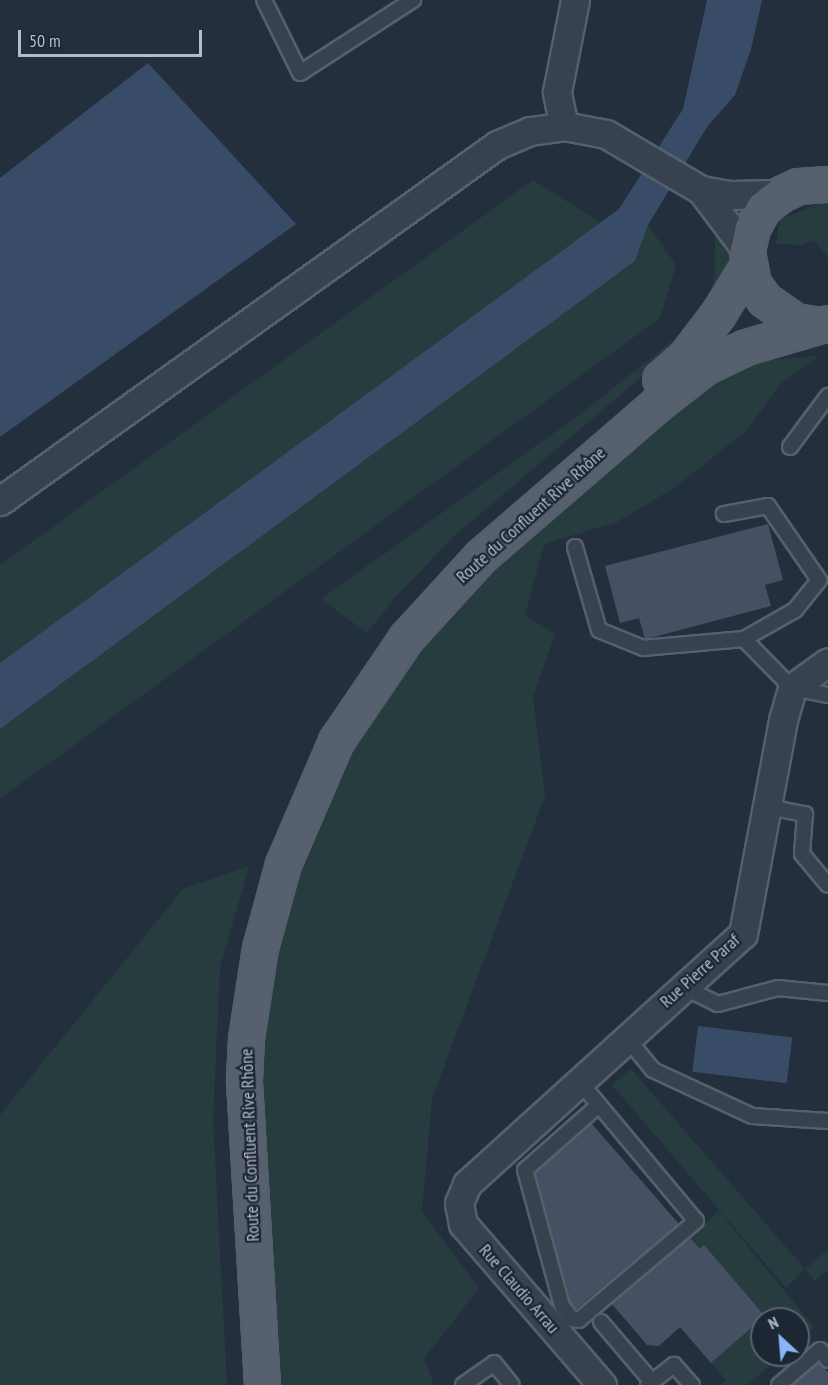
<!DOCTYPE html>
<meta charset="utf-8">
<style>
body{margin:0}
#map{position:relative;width:828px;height:1385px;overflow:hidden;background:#242f3e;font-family:"PT Sans Narrow",sans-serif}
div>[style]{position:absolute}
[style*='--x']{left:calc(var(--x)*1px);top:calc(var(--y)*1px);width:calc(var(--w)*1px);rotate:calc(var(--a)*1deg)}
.green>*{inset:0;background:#263c3f}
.water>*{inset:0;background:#394c67;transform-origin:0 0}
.building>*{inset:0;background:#455162}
.roads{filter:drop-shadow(2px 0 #565f6c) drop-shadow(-2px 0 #565f6c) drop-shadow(0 2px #565f6c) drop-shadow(0 -2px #565f6c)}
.service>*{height:14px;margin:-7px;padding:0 7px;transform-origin:7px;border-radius:7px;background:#38414e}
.minor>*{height:27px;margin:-13.5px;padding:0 13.5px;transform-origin:13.5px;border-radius:13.5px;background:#38414e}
.primary>*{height:33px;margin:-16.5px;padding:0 16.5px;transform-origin:16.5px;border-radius:16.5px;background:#56606e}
span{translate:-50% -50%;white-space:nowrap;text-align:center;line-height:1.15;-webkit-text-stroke:4.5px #1d2633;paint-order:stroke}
.street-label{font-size:18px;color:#b4bcc9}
.north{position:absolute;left:750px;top:1307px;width:60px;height:60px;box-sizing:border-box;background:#1d2633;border:2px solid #59626f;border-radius:50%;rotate:334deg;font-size:16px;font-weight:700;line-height:24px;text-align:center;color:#b4bcc9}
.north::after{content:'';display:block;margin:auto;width:21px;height:27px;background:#8ab4f8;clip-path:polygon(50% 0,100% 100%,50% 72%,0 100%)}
.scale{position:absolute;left:18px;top:30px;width:184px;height:27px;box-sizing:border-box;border:3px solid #b4bcc9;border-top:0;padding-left:8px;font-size:18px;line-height:21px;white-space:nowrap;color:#b4bcc9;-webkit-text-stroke:4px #1d2633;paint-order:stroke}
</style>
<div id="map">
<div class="green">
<i style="clip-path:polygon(533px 180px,603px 224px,0 663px,0 565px)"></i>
<i style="clip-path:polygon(824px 201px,828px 202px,828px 257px,814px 240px,802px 245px,776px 244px,780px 220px)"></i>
<i style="clip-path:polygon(648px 225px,676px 265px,660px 318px,0 799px,0 729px,635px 261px)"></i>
<i style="clip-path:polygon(720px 226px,730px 255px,729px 267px,709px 299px,715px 274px,715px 236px)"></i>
<i style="clip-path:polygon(702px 313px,704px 316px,652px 368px,454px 536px,393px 600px,367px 633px,321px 599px,579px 415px,675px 339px,692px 317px)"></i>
<i style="clip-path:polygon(819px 356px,779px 385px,747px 430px,674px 488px,617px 522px,544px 544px,525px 615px,555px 634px,533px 697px,545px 796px,432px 1099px,422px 1212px,479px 1288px,424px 1359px,434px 1385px,278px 1385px,260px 1101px,265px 1019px,279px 932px,319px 813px,367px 715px,460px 596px,684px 395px,764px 360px)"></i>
<i style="clip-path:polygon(249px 866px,220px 967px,213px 1121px,227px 1385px,0 1385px,0 1115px,183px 889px)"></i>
<i style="clip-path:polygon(631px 1069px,805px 1269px,828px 1250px,828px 1270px,815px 1281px,805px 1269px,786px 1288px,612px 1085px)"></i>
<i style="clip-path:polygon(719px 1211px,814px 1327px,798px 1341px,798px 1319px,762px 1319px,762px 1355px,782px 1355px,747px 1385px,721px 1385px,726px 1380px,711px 1363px,765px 1315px,704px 1246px,622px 1316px,611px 1305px)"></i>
</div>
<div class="water">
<i style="clip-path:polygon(707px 0,762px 0,751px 49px,735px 95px,707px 127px,648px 225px,635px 261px,0 729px,0 663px,619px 209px,683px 109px)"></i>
<i style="clip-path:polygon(148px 63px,296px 224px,0 437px,0 178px)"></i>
<i style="left:698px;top:1026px;width:95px;height:46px;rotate:7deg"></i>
</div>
<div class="building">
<i style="clip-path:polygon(768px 524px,783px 580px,765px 585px,771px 606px,650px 638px,645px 639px,639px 618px,620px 623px,605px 566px)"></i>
<i style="clip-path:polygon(592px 1124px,679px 1224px,576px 1309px,570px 1302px,535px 1173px)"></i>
<i style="clip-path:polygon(690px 1238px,700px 1249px,704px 1245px,765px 1316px,711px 1363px,680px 1327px,659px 1346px,647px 1345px,612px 1304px)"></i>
<i style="clip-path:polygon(819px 1363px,828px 1372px,828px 1385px,793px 1385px)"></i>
</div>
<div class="roads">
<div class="service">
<i style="--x:264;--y:0;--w:81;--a:63.7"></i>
<i style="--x:300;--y:73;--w:135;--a:-32.9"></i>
<i style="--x:790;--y:447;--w:64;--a:-53.3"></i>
<i style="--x:575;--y:547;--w:86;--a:73.9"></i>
<i style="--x:599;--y:630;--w:48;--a:22.2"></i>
<i style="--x:643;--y:648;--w:101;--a:-5.1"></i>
<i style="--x:744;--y:639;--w:59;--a:-29.6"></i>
<i style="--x:795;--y:610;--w:38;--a:-51"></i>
<i style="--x:819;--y:580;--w:90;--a:-124.6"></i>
<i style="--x:768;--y:506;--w:45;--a:169.7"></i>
<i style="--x:744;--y:639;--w:69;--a:45.6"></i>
<i style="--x:792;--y:688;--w:37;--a:11"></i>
<i style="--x:768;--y:807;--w:38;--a:11"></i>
<i style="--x:805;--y:814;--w:40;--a:94.3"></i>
<i style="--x:802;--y:854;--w:40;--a:50"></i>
<i style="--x:683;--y:987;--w:39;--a:26"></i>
<i style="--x:718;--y:1004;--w:62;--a:-14.9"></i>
<i style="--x:778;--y:988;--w:50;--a:5.7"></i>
<i style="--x:627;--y:1038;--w:41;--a:50.9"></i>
<i style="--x:653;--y:1070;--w:109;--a:24.9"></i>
<i style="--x:752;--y:1116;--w:76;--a:3.8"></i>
<i style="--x:579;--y:1081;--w:182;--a:50.1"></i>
<i style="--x:696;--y:1221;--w:153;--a:139.8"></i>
<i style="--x:579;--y:1320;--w:7;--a:-172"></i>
<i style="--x:572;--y:1319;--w:16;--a:-128"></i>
<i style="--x:562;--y:1306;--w:141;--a:-105.2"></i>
<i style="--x:525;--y:1170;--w:98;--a:-41.3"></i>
<i style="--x:601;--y:1322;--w:79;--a:49.6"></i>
<i style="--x:463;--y:1385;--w:38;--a:-35"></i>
<i style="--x:494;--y:1363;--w:28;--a:51"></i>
<i style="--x:648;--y:1385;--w:33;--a:-38"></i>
<i style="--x:674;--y:1365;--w:27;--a:48"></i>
<i style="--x:779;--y:1385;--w:54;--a:-40.5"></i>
<i style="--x:820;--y:1350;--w:13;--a:51"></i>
</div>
<div class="minor">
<i style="--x:564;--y:126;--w:35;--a:-102"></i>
<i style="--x:557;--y:92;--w:94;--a:-78.9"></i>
<i style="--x:701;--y:190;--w:29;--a:10"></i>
<i style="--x:730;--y:195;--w:51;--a:-1.1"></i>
<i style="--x:0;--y:501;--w:611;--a:-35.61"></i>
<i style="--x:497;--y:145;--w:36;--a:-23"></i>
<i style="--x:530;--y:131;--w:34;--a:-8"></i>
<i style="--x:564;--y:126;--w:43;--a:10.8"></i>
<i style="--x:606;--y:134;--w:110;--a:30.5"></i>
<i style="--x:701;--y:190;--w:76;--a:53"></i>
<i style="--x:602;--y:1385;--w:213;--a:-130.8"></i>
<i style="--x:463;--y:1224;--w:21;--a:-101"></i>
<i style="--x:459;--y:1203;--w:21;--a:-67"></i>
<i style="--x:467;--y:1184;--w:372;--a:-42.2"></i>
<i style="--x:743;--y:934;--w:218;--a:-79.4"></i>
<i style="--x:783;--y:720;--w:33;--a:-74"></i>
<i style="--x:792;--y:688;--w:44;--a:-35.8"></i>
</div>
<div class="primary">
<i style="--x:814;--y:324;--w:19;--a:-171"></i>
<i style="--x:795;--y:321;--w:38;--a:-145"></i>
<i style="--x:764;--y:299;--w:19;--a:-125"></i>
<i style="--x:753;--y:283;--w:33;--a:-101"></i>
<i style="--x:747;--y:251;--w:24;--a:-78"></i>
<i style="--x:752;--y:228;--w:23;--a:-61"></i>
<i style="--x:763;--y:208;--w:23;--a:-38"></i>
<i style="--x:781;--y:194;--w:19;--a:-25"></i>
<i style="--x:798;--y:186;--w:30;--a:-4"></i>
<i style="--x:660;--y:379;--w:35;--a:-41"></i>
<i style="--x:686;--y:356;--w:53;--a:-52.7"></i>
<i style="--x:718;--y:314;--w:57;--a:-58.5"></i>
<i style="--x:262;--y:1385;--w:306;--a:-93.4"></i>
<i style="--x:244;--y:1080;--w:42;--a:-87.3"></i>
<i style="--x:246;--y:1038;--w:91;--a:-81.2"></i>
<i style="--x:260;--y:948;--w:87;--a:-74.7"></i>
<i style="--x:283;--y:864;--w:134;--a:-66.7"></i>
<i style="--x:336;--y:741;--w:125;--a:-55.8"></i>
<i style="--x:406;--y:638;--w:111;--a:-47.6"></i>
<i style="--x:481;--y:556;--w:233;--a:-40.8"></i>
<i style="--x:657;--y:404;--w:62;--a:-37.8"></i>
<i style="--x:706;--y:366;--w:44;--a:-25.4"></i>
<i style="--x:746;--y:347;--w:85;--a:-16.3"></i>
</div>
</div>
<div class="street-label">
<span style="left:531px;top:515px;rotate:-42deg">Route du Confluent Rive Rhône</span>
<span style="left:700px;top:971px;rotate:-42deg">Rue Pierre Paraf</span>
<span style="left:250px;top:1145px;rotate:-92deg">Route du Confluent Rive Rhône</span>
<span style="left:519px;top:1289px;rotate:49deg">Rue Claudio Arrau</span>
</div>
<div class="north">N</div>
<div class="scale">50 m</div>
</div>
